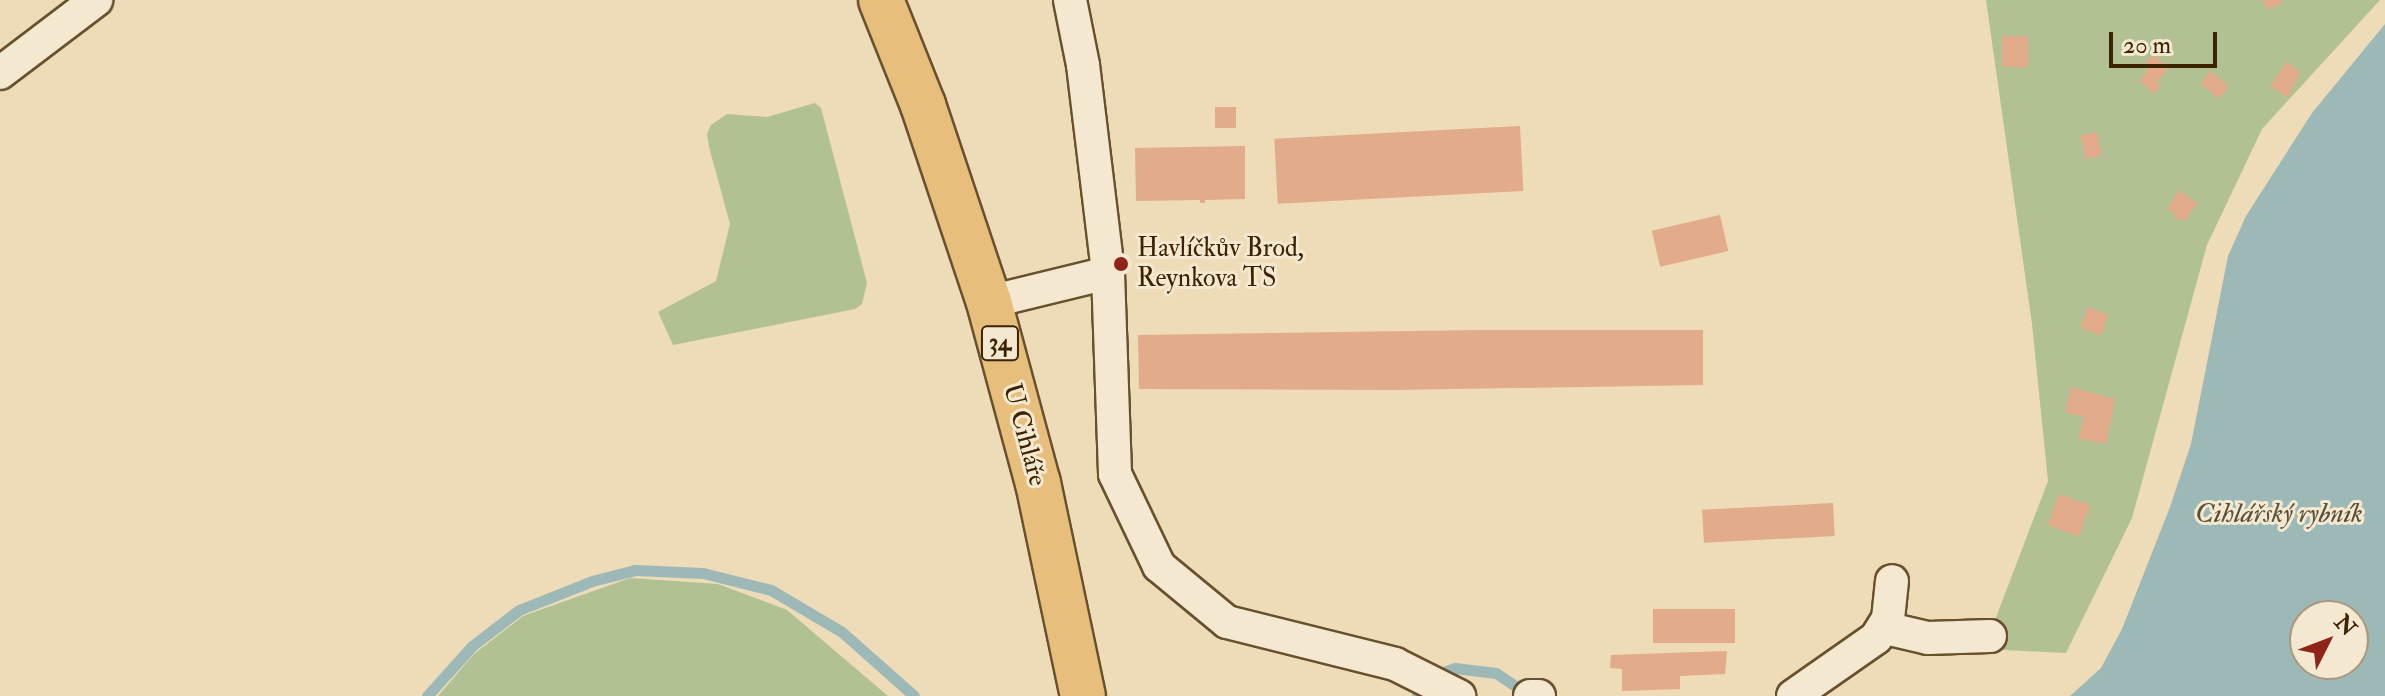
<!DOCTYPE html>
<meta charset="utf-8">
<style>
body{margin:0}
#map{position:relative;width:2385px;height:696px;overflow:hidden;background:#eedbb7;font-family:"IM FELL Double Pica",serif}
div>[style]{position:absolute}
[style*='--x']{left:calc(var(--x)*1px);top:calc(var(--y)*1px);width:calc(var(--w)*1px);rotate:calc(var(--a)*1deg)}
.green>*{inset:0;background:#b2c193}
.water>*{inset:0;background:#9cb9b8}
.stream>*{height:11px;margin:-5.5px;padding:0 5.5px;transform-origin:5.5px;border-radius:5.5px;background:#9cb9b8}
.building>*{inset:0;background:#e1ab8c;transform-origin:0 0}
.roads{filter:drop-shadow(2px 0 #68512e) drop-shadow(-2px 0 #68512e) drop-shadow(0 2px #68512e) drop-shadow(0 -2px #68512e)}
.street>*{height:32px;margin:-16px;padding:0 16px;transform-origin:16px;border-radius:16px;background:#f4e8d0}
.primary>*{height:44px;margin:-22px;padding:0 22px;transform-origin:22px;border-radius:22px;background:#e7be7c}
.dots>*{width:22px;height:22px;translate:-50% -50%;box-sizing:border-box;border:4px solid #f4e8d0;border-radius:50%}
span{translate:-50% -50%;white-space:nowrap;text-align:center;line-height:1.15;-webkit-text-stroke:6px #f4e8d0;paint-order:stroke}
.shield-label span{padding:2px 6px;background:#f4e8d0;border:2px solid;border-radius:6px;-webkit-text-stroke-width:0}
.shield-label{font-size:24px;color:#3c2301;font-weight:700}
.poi-label{font-size:26px;color:#3c2301}
.left{translate:0 -50%;text-align:left}
.street-label{font-size:26px;color:#3c2301}
.water-label{font-size:28px;color:#595038;font-style:italic}
.north{position:absolute;left:2289px;top:600px;width:80px;height:80px;box-sizing:border-box;background:#f4e8d0;border:2px solid #aa997d;border-radius:50%;rotate:48deg;font-size:22px;font-weight:700;line-height:32px;text-align:center;color:#3c2301}
.north::after{content:'';display:block;margin:auto;width:28px;height:36px;background:#8f2418;clip-path:polygon(50% 0,100% 100%,50% 72%,0 100%)}
.scale{position:absolute;left:2109px;top:32px;width:108px;height:36px;box-sizing:border-box;border:4px solid #3c2301;border-top:0;padding-left:10px;font-size:24px;line-height:28px;white-space:nowrap;color:#3c2301;-webkit-text-stroke:6px #f4e8d0;paint-order:stroke}
</style>
<div id="map">
<div class="green">
<i style="clip-path:polygon(1986px 0,2380px 0,2262px 129px,2207px 245px,2132px 518px,2066px 653px,1984px 649px,2048px 481px,2032px 324px)"></i>
<i style="clip-path:polygon(815px 103px,821px 108px,867px 283px,862px 304px,855px 309px,673px 345px,658px 312px,716px 281px,730px 224px,709px 147px,707px 134px,711px 125px,727px 114px,767px 117px)"></i>
<i style="clip-path:polygon(630px 578px,718px 584px,787px 610px,888px 696px,438px 696px,474px 654px,523px 616px)"></i>
</div>
<div class="water">
<i style="clip-path:polygon(evenodd,2385px 24px,2385px 696px,2070px 696px,2101px 668px,2122px 629px,2170px 507px,2191px 444px,2228px 256px,2246px 216px,2312px 113px,2385px 24px,2305px 616px,2353px 616px,2353px 664px,2305px 664px,2305px 616px)"></i>
</div>
<div class="stream">
<i style="--x:1446;--y:671;--w:9;--a:-18"></i>
<i style="--x:1455;--y:668;--w:41;--a:7"></i>
<i style="--x:1496;--y:673;--w:22;--a:34"></i>
<i style="--x:427;--y:696;--w:67;--a:-48"></i>
<i style="--x:472;--y:646;--w:59;--a:-37.5"></i>
<i style="--x:519;--y:610;--w:79;--a:-21.7"></i>
<i style="--x:592;--y:581;--w:44;--a:-14.3"></i>
<i style="--x:635;--y:570;--w:68;--a:2.5"></i>
<i style="--x:703;--y:573;--w:70;--a:14"></i>
<i style="--x:771;--y:590;--w:82;--a:30.6"></i>
<i style="--x:842;--y:632;--w:96;--a:41.6"></i>
<i style="--x:1417;--y:696;--w:2;--a:-63"></i>
</div>
<div class="building">
<i style="clip-path:polygon(2262px 0,2281px 0,2282px 3px,2267px 10px)"></i>
<i style="left:2002px;top:36px;width:26px;height:31px"></i>
<i style="clip-path:polygon(2153px 54px,2169px 68px,2157px 82px,2161px 86px,2154px 94px,2139px 81px,2148px 70px,2143px 66px)"></i>
<i style="clip-path:polygon(2286px 62px,2300px 72px,2288px 98px,2270px 86px)"></i>
<i style="left:2210px;top:71px;width:24px;height:16px;rotate:38deg"></i>
<i style="left:1236px;top:107px;width:21px;height:21px;rotate:90deg"></i>
<i style="left:1520px;top:126px;width:65px;height:246px;rotate:87deg"></i>
<i style="left:2097px;top:132px;width:24px;height:17px;rotate:78deg"></i>
<i style="clip-path:polygon(1245px 146px,1245px 199px,1205px 200px,1205px 203px,1200px 203px,1200px 200px,1136px 201px,1135px 148px)"></i>
<i style="clip-path:polygon(2179px 190px,2197px 203px,2185px 221px,2174px 218px,2176px 215px,2167px 209px)"></i>
<i style="left:1720px;top:215px;width:37px;height:70px;rotate:77deg"></i>
<i style="left:2088px;top:307px;width:22px;height:22px;rotate:21deg"></i>
<i style="clip-path:polygon(1480px 330px,1703px 330px,1703px 385px,1395px 390px,1139px 389px,1138px 335px)"></i>
<i style="clip-path:polygon(2071px 387px,2115px 399px,2106px 444px,2078px 438px,2084px 417px,2065px 412px)"></i>
<i style="left:2059px;top:494px;width:33px;height:33px;rotate:20deg"></i>
<i style="left:1833px;top:503px;width:33px;height:131px;rotate:87deg"></i>
<i style="left:1735px;top:609px;width:34px;height:82px;rotate:90deg"></i>
<i style="clip-path:polygon(1727px 651px,1725px 674px,1680px 676px,1680px 689px,1622px 691px,1622px 669px,1610px 668px,1611px 655px)"></i>
</div>
<div class="roads">
<div class="street">
<i style="--x:1070;--y:0;--w:66;--a:78.7"></i>
<i style="--x:1083;--y:65;--w:209;--a:83.1"></i>
<i style="--x:1108;--y:273;--w:201;--a:88"></i>
<i style="--x:1115;--y:474;--w:102;--a:64.4"></i>
<i style="--x:1159;--y:566;--w:88;--a:39.5"></i>
<i style="--x:1227;--y:622;--w:173;--a:14"></i>
<i style="--x:1395;--y:664;--w:72;--a:26.6"></i>
<i style="--x:0;--y:73;--w:121;--a:-37.2"></i>
<i style="--x:989;--y:302;--w:122;--a:-13.7"></i>
<i style="--x:1885;--y:628;--w:44;--a:13.1"></i>
<i style="--x:1928;--y:638;--w:62;--a:-1.8"></i>
<i style="--x:1530;--y:696;--w:9;--a:0"></i>
<i style="--x:1793;--y:696;--w:101;--a:-34.9"></i>
<i style="--x:1876;--y:638;--w:22;--a:-58"></i>
<i style="--x:1888;--y:619;--w:38;--a:-84"></i>
</div>
<div class="primary">
<i style="--x:881;--y:0;--w:113;--a:68.2"></i>
<i style="--x:923;--y:105;--w:208;--a:71.5"></i>
<i style="--x:989;--y:302;--w:188;--a:74.9"></i>
<i style="--x:1038;--y:483;--w:218;--a:78.1"></i>
</div>
</div>
<div class="dots">
<i style="left:1121px;top:264px;background:#8f2418"></i>
</div>
<div class="shield-label">
<span style="left:1000px;top:343px">34</span>
</div>
<div class="poi-label">
<span class="left" style="left:1137px;top:264px">Havlíčkův Brod,<br>Reynkova TS</span>
</div>
<div class="street-label">
<span style="left:1024px;top:435px;rotate:75deg">U Cihláře</span>
</div>
<div class="water-label">
<span style="left:2279px;top:514px">Cihlářský rybník</span>
</div>
<div class="north">N</div>
<div class="scale">20 m</div>
</div>
